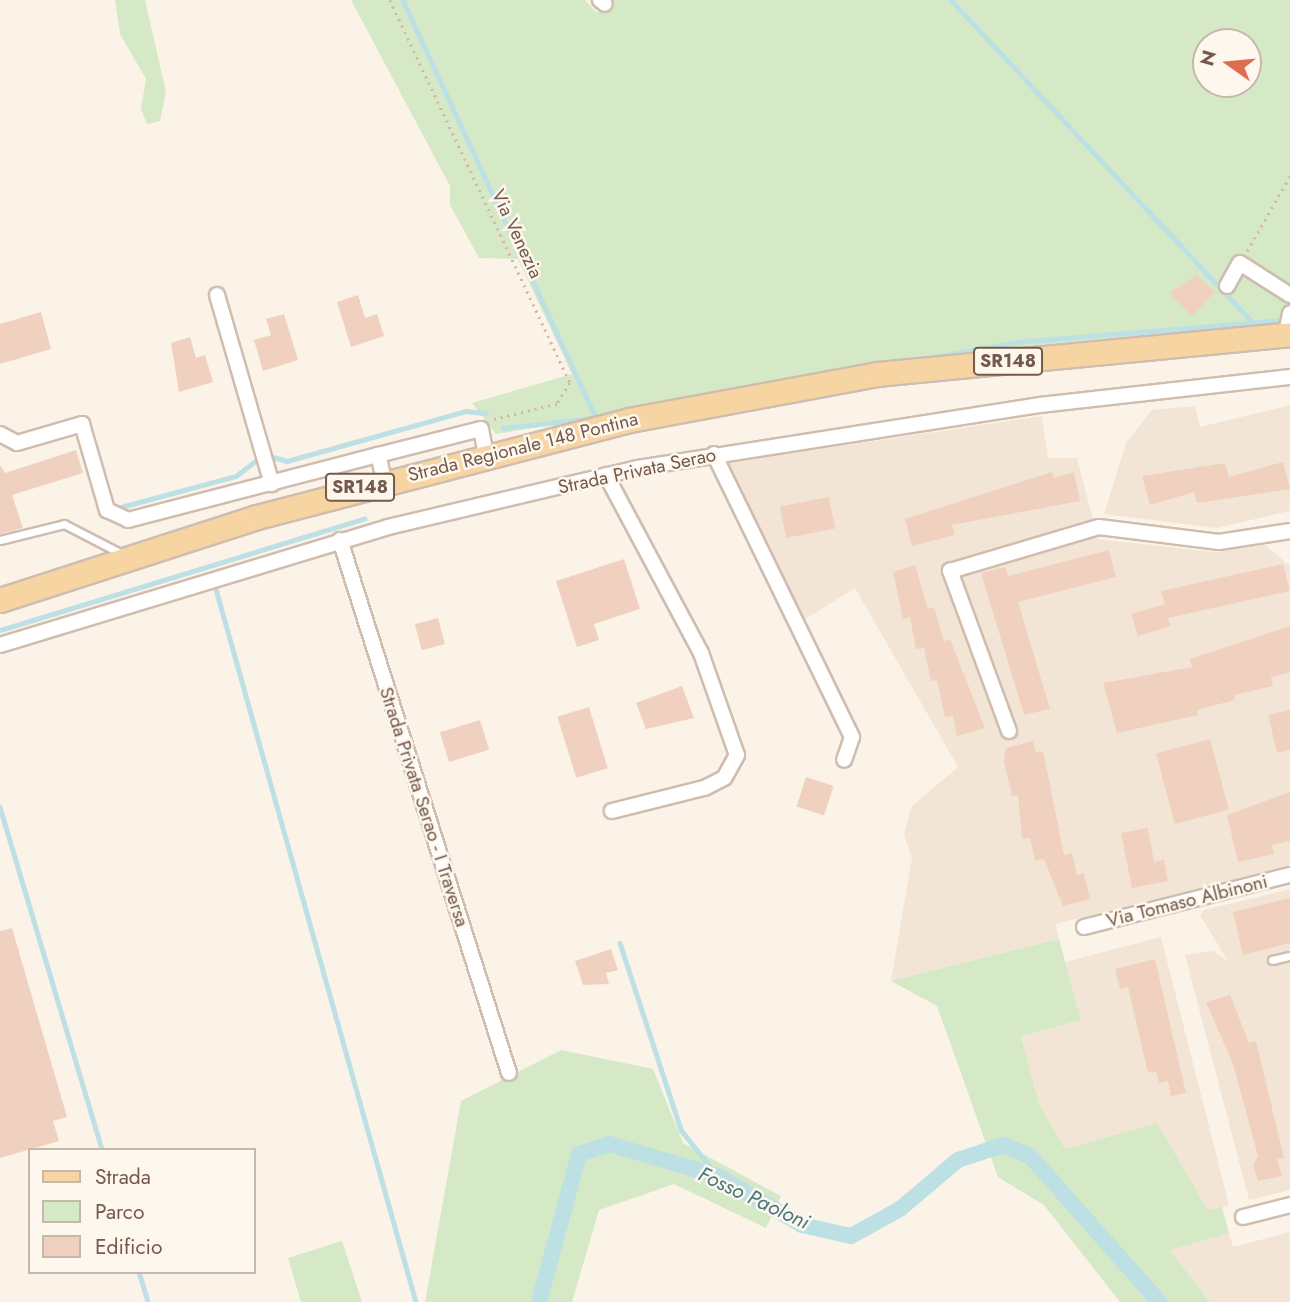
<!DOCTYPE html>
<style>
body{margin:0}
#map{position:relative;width:1290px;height:1302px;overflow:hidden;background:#fbf3e7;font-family:Jost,sans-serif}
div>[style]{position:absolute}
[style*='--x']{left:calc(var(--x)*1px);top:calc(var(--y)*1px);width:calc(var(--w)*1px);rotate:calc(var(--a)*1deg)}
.residential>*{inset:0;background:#f3e5d6}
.green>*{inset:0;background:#d5e9c6}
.stream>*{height:4.5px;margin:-2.25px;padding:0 2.25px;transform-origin:2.25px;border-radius:2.25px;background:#bce0e4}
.canal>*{height:16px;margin:-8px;padding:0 8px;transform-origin:8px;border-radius:8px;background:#bce0e4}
.building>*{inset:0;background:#f0d1c0;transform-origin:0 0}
.path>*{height:2.5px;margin-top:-1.25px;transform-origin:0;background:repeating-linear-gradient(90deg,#d5b5a3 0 2px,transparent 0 7px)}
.roads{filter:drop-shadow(2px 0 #cfbdb0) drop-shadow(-2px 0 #cfbdb0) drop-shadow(0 2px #cfbdb0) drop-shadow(0 -2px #cfbdb0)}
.lane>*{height:7px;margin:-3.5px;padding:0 3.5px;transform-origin:3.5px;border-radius:3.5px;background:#fff}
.street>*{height:14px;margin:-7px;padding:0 7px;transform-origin:7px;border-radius:7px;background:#fff}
.primary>*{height:23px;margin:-11.5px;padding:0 11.5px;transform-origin:11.5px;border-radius:11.5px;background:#f7d5a3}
span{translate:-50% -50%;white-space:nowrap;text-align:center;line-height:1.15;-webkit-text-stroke:5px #fef7ed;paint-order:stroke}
.shield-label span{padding:2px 5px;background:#fef7ed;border:2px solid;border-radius:5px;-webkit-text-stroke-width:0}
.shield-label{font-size:18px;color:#74594c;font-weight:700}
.street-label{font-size:19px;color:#74594c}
.water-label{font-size:21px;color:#44777f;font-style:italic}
.legend{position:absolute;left:28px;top:1148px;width:228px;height:126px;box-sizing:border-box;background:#fef7ed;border:2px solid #c7b8ad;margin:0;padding:9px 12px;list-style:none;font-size:21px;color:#74594c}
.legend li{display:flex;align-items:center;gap:14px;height:35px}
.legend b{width:35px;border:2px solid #c7b8ad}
.north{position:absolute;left:1192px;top:28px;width:70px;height:70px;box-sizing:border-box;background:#fef7ed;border:2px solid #c7b8ad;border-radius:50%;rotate:285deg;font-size:19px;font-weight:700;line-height:28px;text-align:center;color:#74594c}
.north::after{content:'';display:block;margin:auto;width:24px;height:32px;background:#df6d52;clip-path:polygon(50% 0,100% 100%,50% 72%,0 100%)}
</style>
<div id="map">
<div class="residential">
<i style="clip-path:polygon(1290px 405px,1290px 511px,1216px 528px,1104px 514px,1126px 443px,1152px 410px,1195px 406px,1200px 427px)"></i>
<i style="clip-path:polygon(1042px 416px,1048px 458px,1077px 458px,1098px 539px,1214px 552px,1265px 545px,1290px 566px,1290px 865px,1056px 924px,1059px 939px,891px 981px,912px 858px,904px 835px,911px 807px,958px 767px,855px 588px,802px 621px,726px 463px)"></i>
<i style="clip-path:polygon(1290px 889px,1290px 1190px,1249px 1200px,1185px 955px,1212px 951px,1228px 961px,1200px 915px,1204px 910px)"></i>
<i style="clip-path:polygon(1161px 937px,1229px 1205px,1208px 1211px,1157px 1123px,1065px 1149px,1039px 1103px,1021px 1035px,1081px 1020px,1065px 962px)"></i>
<i style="clip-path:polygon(1290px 1232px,1290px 1302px,1210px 1302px,1169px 1249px,1229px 1233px,1233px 1247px)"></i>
</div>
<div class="green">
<i style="clip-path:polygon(115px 0,145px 0,166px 92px,160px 121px,147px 124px,141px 109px,146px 79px,120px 34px)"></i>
<i style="clip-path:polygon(evenodd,351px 0,585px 0,597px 13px,610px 0,1290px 0,1290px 321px,973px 354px,496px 434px,472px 403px,572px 374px,518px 259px,479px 258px,450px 205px,450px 186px,351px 0,1206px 42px,1248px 42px,1248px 84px,1206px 84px,1206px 42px)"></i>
<i style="clip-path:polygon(1059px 939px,1081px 1020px,1021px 1036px,1039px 1103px,1065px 1149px,1157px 1123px,1208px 1210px,1222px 1207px,1229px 1233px,1170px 1250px,1210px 1302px,1120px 1302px,1044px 1205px,998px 1177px,937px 1006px,891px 981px)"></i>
<i style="clip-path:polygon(561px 1050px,653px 1069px,683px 1143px,781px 1196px,766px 1228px,674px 1184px,599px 1210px,572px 1302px,425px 1302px,461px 1101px)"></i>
<i style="clip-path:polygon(342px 1241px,362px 1302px,301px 1302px,288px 1258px)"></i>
</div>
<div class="stream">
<i style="--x:403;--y:0;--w:459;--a:65.2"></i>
<i style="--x:951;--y:0;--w:441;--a:46.9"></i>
<i style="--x:929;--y:358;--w:89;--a:-10.3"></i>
<i style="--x:1017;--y:342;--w:270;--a:-4.7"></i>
<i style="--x:503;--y:428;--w:91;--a:-6.3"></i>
<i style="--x:273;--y:457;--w:15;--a:16"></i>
<i style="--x:287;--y:461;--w:186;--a:-15.6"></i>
<i style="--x:466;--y:411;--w:20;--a:6"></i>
<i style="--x:121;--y:507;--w:119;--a:-15.1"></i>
<i style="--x:236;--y:476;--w:23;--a:-38"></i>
<i style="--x:216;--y:589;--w:741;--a:74.33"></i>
<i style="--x:0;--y:630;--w:381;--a:-17"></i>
<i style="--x:0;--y:807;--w:358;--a:73.4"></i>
<i style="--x:620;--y:943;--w:197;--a:71.9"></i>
<i style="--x:681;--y:1130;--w:59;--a:51.2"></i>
<i style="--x:139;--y:1272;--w:31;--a:73"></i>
</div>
<div class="canal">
<i style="--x:539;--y:1302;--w:153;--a:-74.9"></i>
<i style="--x:579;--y:1154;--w:32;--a:-18"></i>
<i style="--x:609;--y:1144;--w:114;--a:16.4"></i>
<i style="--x:718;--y:1176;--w:97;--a:30.3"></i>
<i style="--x:802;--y:1225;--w:50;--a:12.7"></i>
<i style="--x:851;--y:1236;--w:56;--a:-28.9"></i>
<i style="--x:900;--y:1209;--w:76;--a:-40.2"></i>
<i style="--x:958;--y:1160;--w:47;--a:-18.4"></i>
<i style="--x:1003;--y:1145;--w:29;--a:22"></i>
<i style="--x:1030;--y:1156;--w:195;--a:48.5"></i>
</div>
<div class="building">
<i style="clip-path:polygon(1196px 275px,1215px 292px,1192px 316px,1169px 293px)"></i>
<i style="clip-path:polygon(358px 295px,365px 318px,377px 314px,384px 336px,351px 347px,337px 302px)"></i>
<i style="clip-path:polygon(41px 312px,51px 349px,0 364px,0 324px)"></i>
<i style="clip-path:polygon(284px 314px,298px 360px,263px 371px,254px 340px,271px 335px,266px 319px)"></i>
<i style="clip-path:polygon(190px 337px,196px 358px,205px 355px,213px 382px,179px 392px,171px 343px)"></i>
<i style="clip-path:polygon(76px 450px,83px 473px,12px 495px,23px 528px,0 534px,0 465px,5px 473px)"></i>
<i style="clip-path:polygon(1283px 462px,1290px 489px,1197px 503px,1194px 492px,1150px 505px,1142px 476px,1225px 463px,1229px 477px)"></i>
<i style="clip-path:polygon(1052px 472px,1054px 478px,1074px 472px,1080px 501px,952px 525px,955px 535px,912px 546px,905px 519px)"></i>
<i style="left:829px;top:497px;width:32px;height:50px;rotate:79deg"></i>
<i style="clip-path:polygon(1109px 550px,1116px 577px,1018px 602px,1050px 709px,1024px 715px,981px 573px,1006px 567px,1008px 576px)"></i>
<i style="clip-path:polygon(624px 559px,640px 609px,594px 624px,599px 640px,577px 647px,556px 581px)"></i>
<i style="clip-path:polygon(1283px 564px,1290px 591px,1168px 618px,1171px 626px,1138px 636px,1131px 614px,1165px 604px,1161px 591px)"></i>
<i style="clip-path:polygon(915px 565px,928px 609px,934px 607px,944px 641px,950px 639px,985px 728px,957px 736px,953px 716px,945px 717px,937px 680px,931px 681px,924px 648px,916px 649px,910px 617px,903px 619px,893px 572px)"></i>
<i style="left:438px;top:618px;width:27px;height:24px;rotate:75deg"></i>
<i style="clip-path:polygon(1290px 626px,1290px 672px,1271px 677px,1273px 686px,1234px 695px,1235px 700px,1197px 710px,1198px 715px,1117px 733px,1103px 683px,1192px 667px,1190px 659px)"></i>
<i style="clip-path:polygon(682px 686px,694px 718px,646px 729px,636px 703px)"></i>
<i style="left:589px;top:707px;width:64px;height:33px;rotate:73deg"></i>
<i style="clip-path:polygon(1290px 710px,1290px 750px,1277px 753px,1268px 715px)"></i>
<i style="left:480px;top:720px;width:31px;height:42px;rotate:73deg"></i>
<i style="left:1210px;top:739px;width:73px;height:56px;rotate:75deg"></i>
<i style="clip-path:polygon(1033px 741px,1036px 753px,1043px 751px,1064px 855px,1072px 853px,1077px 875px,1084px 873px,1090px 899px,1063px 906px,1044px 859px,1035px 861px,1030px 838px,1022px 839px,1018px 795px,1012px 796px,1004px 761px,1006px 748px)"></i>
<i style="left:806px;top:777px;width:29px;height:31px;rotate:18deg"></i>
<i style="clip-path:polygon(1290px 792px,1290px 841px,1272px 845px,1274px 854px,1238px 862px,1227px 815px)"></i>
<i style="clip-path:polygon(1148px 828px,1154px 862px,1164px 860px,1168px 881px,1132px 888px,1121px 833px)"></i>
<i style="clip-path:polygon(1290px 898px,1290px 943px,1243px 955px,1233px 912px)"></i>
<i style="clip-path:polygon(12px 928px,67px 1117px,53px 1121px,59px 1141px,0 1158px,0 931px)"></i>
<i style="clip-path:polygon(611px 949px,618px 970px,606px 973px,609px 984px,583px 985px,575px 961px)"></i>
<i style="clip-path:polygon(1155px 959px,1186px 1093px,1171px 1096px,1168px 1081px,1159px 1083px,1156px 1071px,1148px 1073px,1128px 987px,1120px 989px,1115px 969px)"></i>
<i style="clip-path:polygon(1230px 995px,1249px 1043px,1256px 1041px,1284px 1158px,1277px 1159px,1282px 1176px,1258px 1181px,1253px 1165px,1258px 1156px,1233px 1064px,1206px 1002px)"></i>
</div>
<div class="path">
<i style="--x:390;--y:0;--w:423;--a:64.8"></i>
<i style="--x:570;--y:383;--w:25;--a:122"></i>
<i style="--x:557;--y:404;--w:67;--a:166.2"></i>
<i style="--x:1247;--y:251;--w:86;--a:-60.2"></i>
</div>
<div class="roads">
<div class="lane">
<i style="--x:0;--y:540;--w:66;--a:-14"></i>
<i style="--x:64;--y:524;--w:65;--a:27.3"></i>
<i style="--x:1272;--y:960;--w:18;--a:-13"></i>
</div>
<div class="street">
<i style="--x:600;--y:0;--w:6;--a:39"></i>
<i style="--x:1227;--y:286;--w:26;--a:-61"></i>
<i style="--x:1240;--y:263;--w:59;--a:32.6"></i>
<i style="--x:217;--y:295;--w:197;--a:73.8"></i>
<i style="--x:1286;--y:334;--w:21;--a:-79"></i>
<i style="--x:0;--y:434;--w:19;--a:28"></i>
<i style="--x:17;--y:443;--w:68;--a:-16.3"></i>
<i style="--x:82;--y:424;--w:90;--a:73.8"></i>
<i style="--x:107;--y:510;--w:23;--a:25"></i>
<i style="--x:128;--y:520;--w:258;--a:-14.6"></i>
<i style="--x:714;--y:454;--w:315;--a:64"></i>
<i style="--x:852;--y:737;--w:24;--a:109"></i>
<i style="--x:606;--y:475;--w:202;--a:61.9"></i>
<i style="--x:701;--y:653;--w:108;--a:70.6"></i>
<i style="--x:737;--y:755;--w:26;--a:119"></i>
<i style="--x:724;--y:778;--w:22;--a:153"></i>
<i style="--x:704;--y:788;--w:95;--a:166"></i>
<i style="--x:384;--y:480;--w:26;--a:-103"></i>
<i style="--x:378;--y:455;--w:106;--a:-14.2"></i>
<i style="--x:481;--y:429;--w:25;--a:79"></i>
<i style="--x:340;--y:540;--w:559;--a:72.41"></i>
<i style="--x:0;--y:645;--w:406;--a:-16.9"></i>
<i style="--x:388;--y:527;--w:256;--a:-13.3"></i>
<i style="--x:637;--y:468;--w:408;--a:-8.9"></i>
<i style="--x:1040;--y:405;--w:252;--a:-6.4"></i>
<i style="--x:1009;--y:731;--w:171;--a:-110.2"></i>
<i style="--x:950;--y:571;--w:155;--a:-16.5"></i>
<i style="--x:1099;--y:527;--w:121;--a:7.1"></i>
<i style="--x:1219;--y:542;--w:72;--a:-8.8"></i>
<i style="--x:1084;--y:927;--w:212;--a:-14.2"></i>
<i style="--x:1243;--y:1217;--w:49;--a:-14.3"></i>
</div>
<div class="primary">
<i style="--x:0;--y:600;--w:270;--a:-17.9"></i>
<i style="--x:257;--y:517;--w:384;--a:-14.6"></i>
<i style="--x:629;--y:420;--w:252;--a:-10.5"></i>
<i style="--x:877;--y:374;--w:415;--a:-5.5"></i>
</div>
</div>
<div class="shield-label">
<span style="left:1008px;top:361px">SR148</span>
<span style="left:360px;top:487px">SR148</span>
</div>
<div class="street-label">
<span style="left:517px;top:234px;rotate:65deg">Via Venezia</span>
<span style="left:523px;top:447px;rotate:-14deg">Strada Regionale 148 Pontina</span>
<span style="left:637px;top:471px;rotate:-12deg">Strada Privata Serao</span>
<span style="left:424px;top:807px;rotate:72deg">Strada Privata Serao - I Traversa</span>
<span style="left:1187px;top:901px;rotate:-14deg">Via Tomaso Albinoni</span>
</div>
<div class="water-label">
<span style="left:754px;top:1198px;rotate:25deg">Fosso Paoloni</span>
</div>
<ul class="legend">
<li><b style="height:9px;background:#f7d5a3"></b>Strada</li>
<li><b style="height:19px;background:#d5e9c6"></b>Parco</li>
<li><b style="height:19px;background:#f0d1c0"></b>Edificio</li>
</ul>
<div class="north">N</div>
</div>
